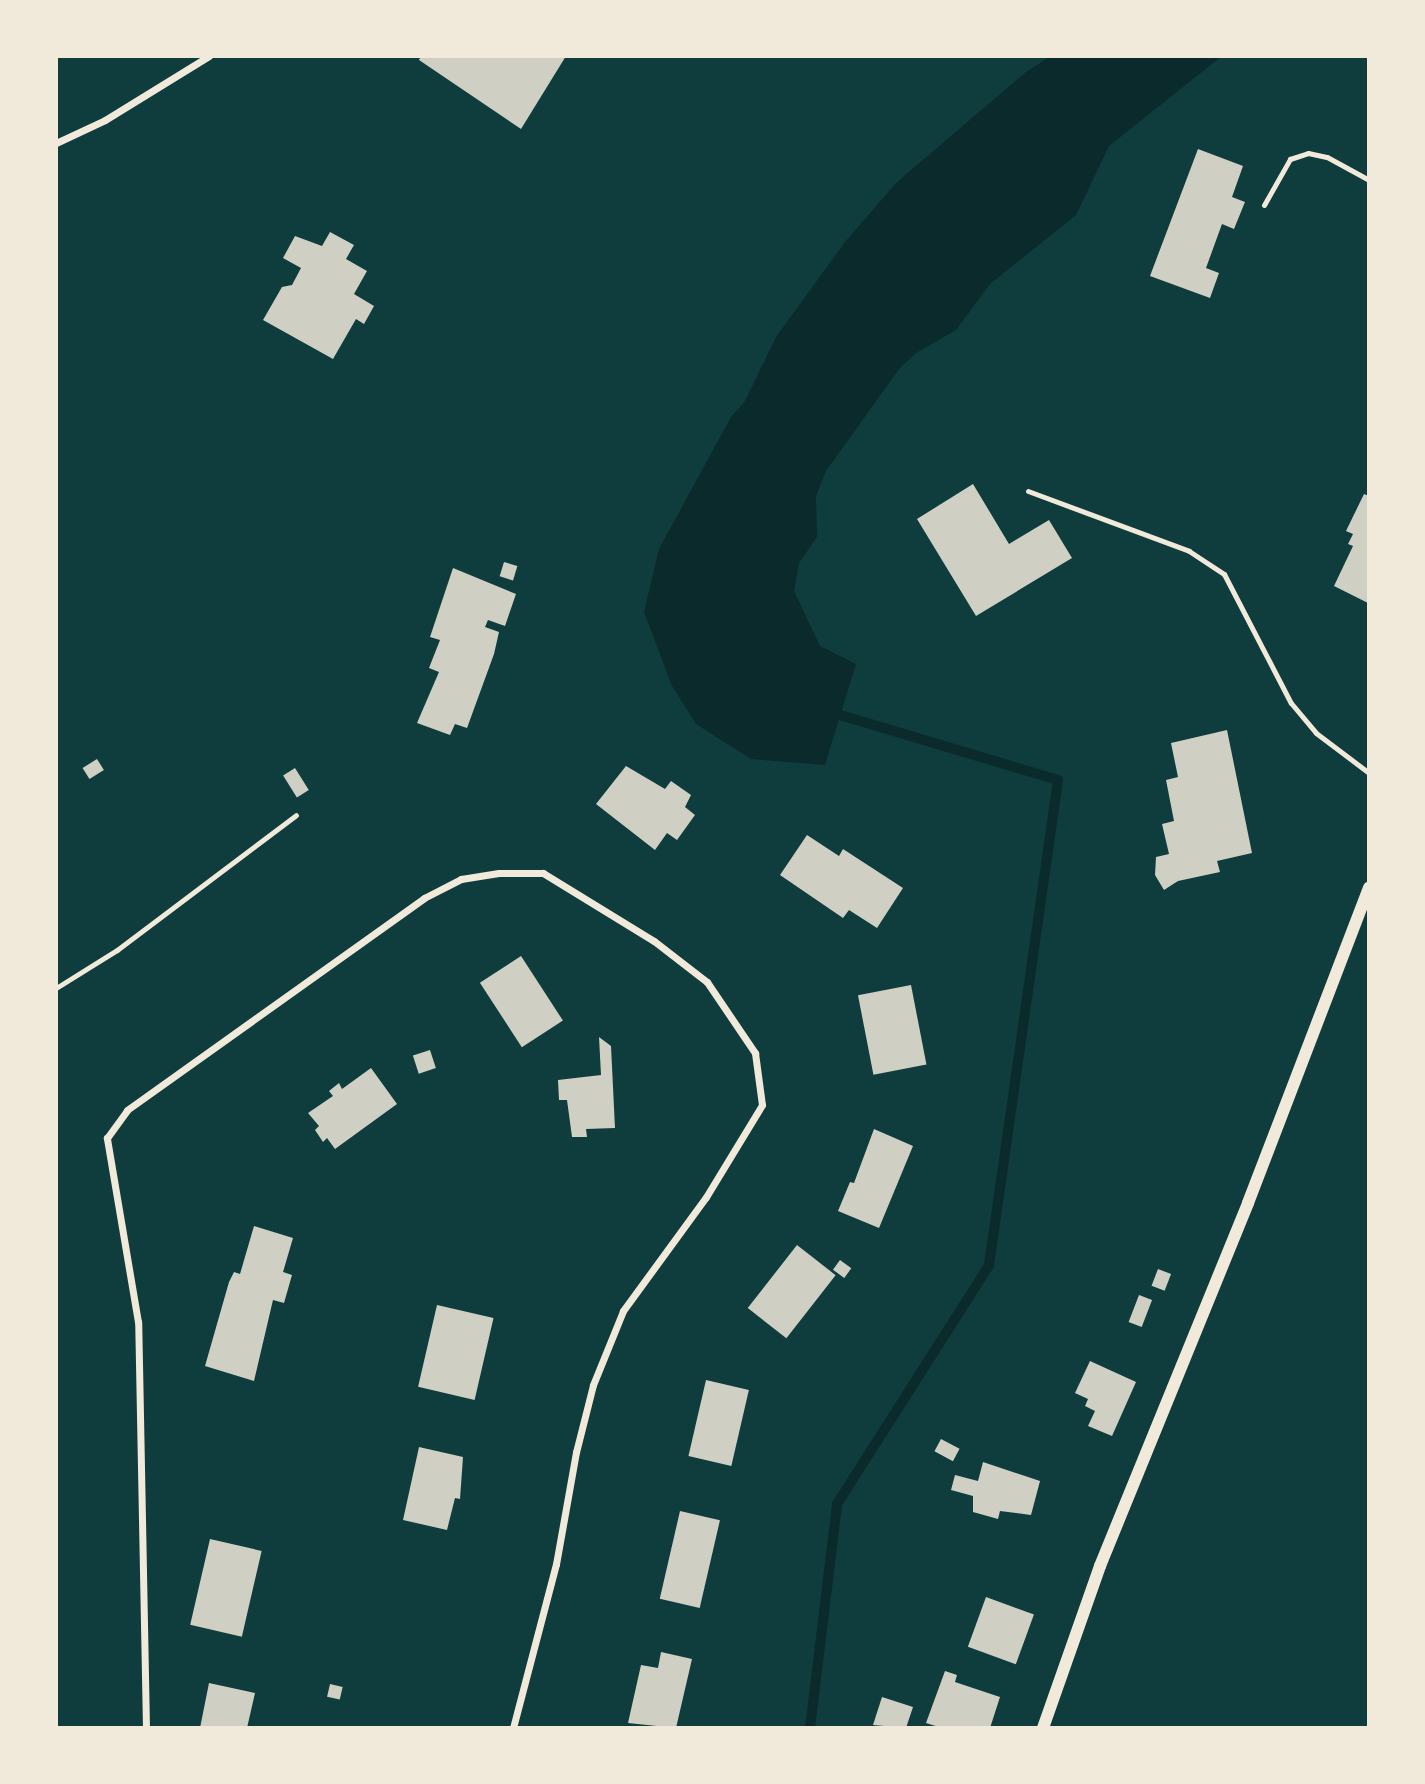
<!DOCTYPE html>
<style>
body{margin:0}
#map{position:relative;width:1425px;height:1784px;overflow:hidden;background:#0f3d3e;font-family:Lato,sans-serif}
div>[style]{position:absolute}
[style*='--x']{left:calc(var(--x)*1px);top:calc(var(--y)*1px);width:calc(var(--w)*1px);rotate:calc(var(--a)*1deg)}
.water>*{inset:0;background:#0a2a2b}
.stream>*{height:10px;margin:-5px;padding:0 5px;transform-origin:5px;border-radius:5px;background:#0a2a2b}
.building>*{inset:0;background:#cfcfc3;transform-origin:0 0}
.service>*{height:5px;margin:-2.5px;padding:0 2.5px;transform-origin:2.5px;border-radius:2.5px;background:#f1e9da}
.minor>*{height:7px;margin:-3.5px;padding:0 3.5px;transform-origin:3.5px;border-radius:3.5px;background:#f1e9da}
.tertiary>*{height:12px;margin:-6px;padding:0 6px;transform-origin:6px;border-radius:6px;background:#f1e9da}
span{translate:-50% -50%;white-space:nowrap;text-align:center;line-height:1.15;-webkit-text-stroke:5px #f1e9da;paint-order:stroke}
.frame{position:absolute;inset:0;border:58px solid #f1e9da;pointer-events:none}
</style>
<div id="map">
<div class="water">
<i style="clip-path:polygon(1051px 56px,1222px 56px,1109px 146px,1076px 215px,990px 284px,956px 330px,916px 353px,899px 369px,826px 471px,816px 496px,817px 537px,799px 563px,794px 591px,820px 646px,856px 664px,825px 765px,751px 759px,696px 724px,672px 686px,644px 612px,659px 549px,731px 417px,745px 401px,776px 337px,845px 242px,897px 182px,1026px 72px)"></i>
</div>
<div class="stream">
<i style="--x:810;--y:1728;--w:226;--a:-83.1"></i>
<i style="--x:837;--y:1504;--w:283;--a:-57.5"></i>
<i style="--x:989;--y:1265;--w:490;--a:-81.9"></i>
<i style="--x:1058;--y:780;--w:241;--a:-163.4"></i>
</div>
<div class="building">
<i style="clip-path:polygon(421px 56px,566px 56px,521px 129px,419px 60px)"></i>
<i style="clip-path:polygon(1198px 149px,1243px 166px,1232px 197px,1245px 202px,1234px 229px,1222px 224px,1206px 268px,1219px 273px,1210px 298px,1150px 276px)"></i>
<i style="clip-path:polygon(330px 232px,354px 245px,346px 259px,367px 271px,354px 294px,374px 306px,364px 324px,356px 319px,333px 359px,263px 320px,282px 287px,292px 285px,301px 268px,283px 258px,295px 236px,322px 246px)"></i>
<i style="clip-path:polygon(973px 484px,1009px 544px,1049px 520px,1072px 558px,976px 616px,917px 519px)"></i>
<i style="clip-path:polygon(1364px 494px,1369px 496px,1368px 603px,1334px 586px,1353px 546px,1348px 544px,1353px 534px,1346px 531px)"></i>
<i style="left:504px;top:562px;width:14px;height:15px;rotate:17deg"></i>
<i style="clip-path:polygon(453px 568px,516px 594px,505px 626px,488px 620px,485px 627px,499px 632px,494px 654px,467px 728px,455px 724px,450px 735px,417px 723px,439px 672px,429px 668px,440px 640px,430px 637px)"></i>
<i style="clip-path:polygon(1227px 730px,1252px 853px,1217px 861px,1220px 872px,1178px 881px,1164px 890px,1155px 875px,1156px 857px,1169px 854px,1162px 824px,1174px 821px,1166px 780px,1178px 777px,1171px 743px)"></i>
<i style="left:97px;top:759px;width:13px;height:17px;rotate:58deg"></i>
<i style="clip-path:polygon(626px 766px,665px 789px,671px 781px,691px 795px,685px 807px,695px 815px,677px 840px,667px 833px,655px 850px,596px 804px)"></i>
<i style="left:295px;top:768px;width:26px;height:14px;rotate:58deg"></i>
<i style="clip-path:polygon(807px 835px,839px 856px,843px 849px,903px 888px,877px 928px,849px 910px,843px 918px,780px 875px)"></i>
<i style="left:521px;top:956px;width:77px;height:49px;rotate:57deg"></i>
<i style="left:911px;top:985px;width:81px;height:54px;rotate:79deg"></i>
<i style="clip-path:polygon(599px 1037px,611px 1046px,615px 1128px,586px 1129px,587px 1137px,572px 1137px,567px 1100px,559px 1100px,558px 1080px,601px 1075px)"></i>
<i style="left:430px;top:1050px;width:19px;height:18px;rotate:72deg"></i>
<i style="clip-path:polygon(371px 1068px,397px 1104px,335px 1149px,327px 1138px,323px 1142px,315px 1130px,319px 1126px,308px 1113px,333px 1096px,329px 1091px,339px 1083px,342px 1089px)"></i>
<i style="clip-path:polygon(874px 1129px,913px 1146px,879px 1228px,838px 1211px,850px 1182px,854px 1183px)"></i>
<i style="clip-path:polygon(254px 1226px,293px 1238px,283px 1272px,292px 1275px,284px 1303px,273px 1300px,254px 1381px,205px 1366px,229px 1282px,234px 1272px,240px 1274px)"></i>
<i style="left:797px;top:1245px;width:49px;height:80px;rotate:38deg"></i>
<i style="left:840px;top:1260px;width:14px;height:12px;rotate:36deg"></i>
<i style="left:1158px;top:1269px;width:14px;height:18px;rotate:21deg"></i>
<i style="left:1139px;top:1295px;width:14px;height:29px;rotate:21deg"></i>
<i style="left:437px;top:1305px;width:58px;height:84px;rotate:13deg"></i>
<i style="clip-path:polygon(1090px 1361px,1136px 1382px,1112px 1436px,1088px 1426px,1095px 1411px,1085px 1406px,1088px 1399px,1075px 1393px)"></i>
<i style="left:706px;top:1380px;width:44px;height:78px;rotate:13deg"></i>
<i style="left:941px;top:1439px;width:21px;height:14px;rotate:28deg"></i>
<i style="clip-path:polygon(419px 1447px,463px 1457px,460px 1499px,455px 1498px,447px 1530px,403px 1520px)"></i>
<i style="clip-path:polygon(983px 1462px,1040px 1481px,1031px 1515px,1000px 1511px,998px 1519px,973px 1512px,973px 1496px,951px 1490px,955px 1475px,978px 1481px)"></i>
<i style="left:680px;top:1511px;width:41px;height:90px;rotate:13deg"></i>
<i style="left:210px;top:1539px;width:53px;height:88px;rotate:13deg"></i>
<i style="left:986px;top:1597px;width:51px;height:53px;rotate:20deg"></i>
<i style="clip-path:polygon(661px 1652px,692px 1659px,676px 1728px,628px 1723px,641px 1665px,658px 1668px)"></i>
<i style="clip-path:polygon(945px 1671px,957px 1675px,955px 1682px,1000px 1697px,990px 1728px,942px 1728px,926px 1723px)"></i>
<i style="clip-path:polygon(209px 1683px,255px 1693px,247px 1728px,200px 1728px)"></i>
<i style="left:330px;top:1684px;width:13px;height:13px;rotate:13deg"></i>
<i style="clip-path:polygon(882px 1697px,913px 1707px,906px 1728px,873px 1725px)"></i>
</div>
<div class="service">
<i style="--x:1264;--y:205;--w:53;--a:-60.5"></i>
<i style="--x:1290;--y:159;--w:19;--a:-18"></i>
<i style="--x:1308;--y:153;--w:19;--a:12"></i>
<i style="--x:1327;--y:157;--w:48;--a:28.7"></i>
<i style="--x:1028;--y:491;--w:172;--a:20.4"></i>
<i style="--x:1189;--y:551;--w:42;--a:33.3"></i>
<i style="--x:1224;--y:574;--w:145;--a:62.6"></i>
<i style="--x:1291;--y:703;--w:39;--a:50"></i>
<i style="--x:1316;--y:733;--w:66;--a:37"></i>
<i style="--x:56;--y:988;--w:72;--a:-31.9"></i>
<i style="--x:117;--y:950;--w:224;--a:-37"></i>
</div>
<div class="minor">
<i style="--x:56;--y:143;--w:54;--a:-25.1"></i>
<i style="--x:105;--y:120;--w:122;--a:-31.6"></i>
<i style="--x:146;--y:1728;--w:406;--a:-91.1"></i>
<i style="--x:138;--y:1322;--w:187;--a:-99.6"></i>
<i style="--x:107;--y:1138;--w:34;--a:-54"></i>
<i style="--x:127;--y:1110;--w:365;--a:-35.5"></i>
<i style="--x:424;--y:898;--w:42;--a:-27.2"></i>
<i style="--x:461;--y:879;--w:38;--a:-9"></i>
<i style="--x:499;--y:873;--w:44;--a:0"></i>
<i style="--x:543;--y:873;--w:130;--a:31.5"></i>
<i style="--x:654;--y:941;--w:67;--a:37.7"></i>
<i style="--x:707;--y:982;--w:86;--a:55.9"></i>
<i style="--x:755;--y:1053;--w:52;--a:82.3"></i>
<i style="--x:762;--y:1105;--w:108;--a:121.3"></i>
<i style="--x:706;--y:1197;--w:141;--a:126.1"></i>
<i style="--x:623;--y:1311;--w:80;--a:112.1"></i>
<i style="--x:593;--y:1385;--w:69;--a:104.2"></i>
<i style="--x:576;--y:1452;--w:114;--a:100.1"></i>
<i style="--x:556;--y:1564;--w:170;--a:104.7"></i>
</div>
<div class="tertiary">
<i style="--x:1043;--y:1728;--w:172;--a:-70.6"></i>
<i style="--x:1100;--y:1566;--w:392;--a:-67.8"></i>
<i style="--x:1248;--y:1203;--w:338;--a:-69"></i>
</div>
<div class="frame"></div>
</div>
